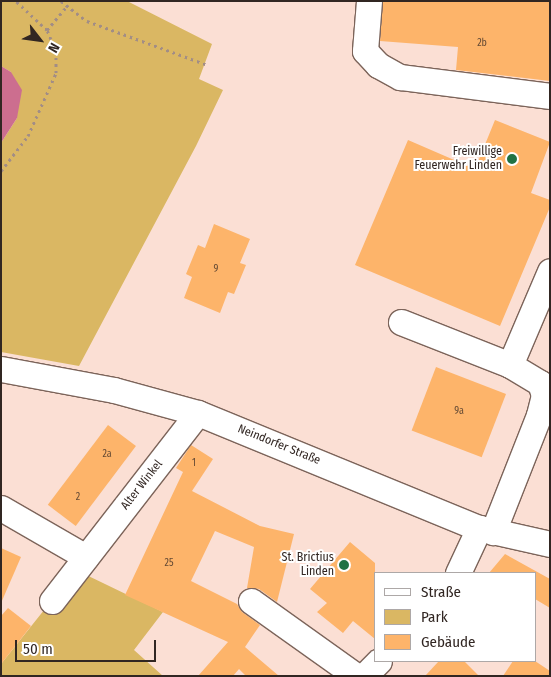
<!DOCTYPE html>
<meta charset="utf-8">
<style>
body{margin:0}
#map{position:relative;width:551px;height:677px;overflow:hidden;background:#fbdfd4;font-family:"Fira Sans Condensed",sans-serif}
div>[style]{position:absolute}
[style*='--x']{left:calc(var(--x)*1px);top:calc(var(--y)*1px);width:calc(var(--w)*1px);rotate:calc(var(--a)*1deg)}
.green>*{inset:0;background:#dab763}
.water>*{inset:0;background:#cc6e8f}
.building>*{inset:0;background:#fdb46a;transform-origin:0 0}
.path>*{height:3px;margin-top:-1.5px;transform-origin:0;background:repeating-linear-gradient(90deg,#a28d85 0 2.5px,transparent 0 6.5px)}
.roads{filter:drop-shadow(1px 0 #7c645a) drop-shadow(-1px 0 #7c645a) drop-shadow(0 1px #7c645a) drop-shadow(0 -1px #7c645a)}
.minor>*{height:25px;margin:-12.5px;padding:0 12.5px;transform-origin:12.5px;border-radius:12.5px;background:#fff}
.dots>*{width:14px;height:14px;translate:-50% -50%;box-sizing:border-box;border:2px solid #fff;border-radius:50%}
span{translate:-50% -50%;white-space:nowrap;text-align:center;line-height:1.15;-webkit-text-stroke:4px #fff;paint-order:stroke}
.number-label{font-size:10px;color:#644a34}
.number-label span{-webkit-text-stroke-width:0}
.poi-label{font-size:12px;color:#312622}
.right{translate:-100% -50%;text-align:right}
.street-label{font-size:12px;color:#312622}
.frame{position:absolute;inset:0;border:2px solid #312622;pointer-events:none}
.legend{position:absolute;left:374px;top:572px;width:162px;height:90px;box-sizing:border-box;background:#fff;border:1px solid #ada8a7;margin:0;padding:6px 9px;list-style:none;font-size:15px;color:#312622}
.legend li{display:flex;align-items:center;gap:10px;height:25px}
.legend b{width:25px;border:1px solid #ada8a7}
.north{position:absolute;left:15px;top:15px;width:50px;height:50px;-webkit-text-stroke:4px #fff;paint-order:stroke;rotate:120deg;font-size:14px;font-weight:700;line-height:20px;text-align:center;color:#312622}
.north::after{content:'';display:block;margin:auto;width:18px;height:22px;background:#312622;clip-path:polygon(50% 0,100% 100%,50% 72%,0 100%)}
.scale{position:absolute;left:15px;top:640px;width:141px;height:22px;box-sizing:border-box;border:2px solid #312622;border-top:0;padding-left:6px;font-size:15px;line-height:18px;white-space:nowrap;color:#312622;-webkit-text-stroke:4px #fff;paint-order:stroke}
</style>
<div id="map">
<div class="green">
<i style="clip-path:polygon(1px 1px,127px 1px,212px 44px,199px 79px,223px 90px,196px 146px,79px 366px,1px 352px,1px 143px,17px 118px,11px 72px,1px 66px)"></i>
<i style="clip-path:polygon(76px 570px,163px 612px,134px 650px,163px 676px,1px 676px,1px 664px)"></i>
</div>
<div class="water">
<i style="clip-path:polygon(1px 66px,11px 72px,22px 90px,17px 118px,1px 143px)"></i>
</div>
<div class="building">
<i style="clip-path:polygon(383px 1px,550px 1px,550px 81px,456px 70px,458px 47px,380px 41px)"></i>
<i style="clip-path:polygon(495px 120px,550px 142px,531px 193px,550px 200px,550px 207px,500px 326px,355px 265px,408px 140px,475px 169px)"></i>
<i style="clip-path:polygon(214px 224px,250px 239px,240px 263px,246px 265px,234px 294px,228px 292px,220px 313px,184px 298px,192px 277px,186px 274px,198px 245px,205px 248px)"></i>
<i style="left:436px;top:367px;width:75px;height:68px;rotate:21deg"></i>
<i style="left:108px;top:425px;width:35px;height:100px;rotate:37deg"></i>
<i style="clip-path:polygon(191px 445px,213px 459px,192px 491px,260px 526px,294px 534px,277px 602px,259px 589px,247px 588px,254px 547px,215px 531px,191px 581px,237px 604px,242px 612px,260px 625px,245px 647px,279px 676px,246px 676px,239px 669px,233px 676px,198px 676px,228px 642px,125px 595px,183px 472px,176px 468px)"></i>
<i style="clip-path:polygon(350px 542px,375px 563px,375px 639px,353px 621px,343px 633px,317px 612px,327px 603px,310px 589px)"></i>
<i style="clip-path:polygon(1px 548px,21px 557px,1px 603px)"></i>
<i style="clip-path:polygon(505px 554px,550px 579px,550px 608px,535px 599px,535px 573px,489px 573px)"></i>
<i style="clip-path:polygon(8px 608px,31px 626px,1px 664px,1px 616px)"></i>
<i style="clip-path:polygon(439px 661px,464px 661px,479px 676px,425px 676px)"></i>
<i style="clip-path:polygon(513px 661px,535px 661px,550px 671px,550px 676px,503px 676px)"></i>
</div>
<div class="path">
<i style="--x:61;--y:1;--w:33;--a:38"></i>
<i style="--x:87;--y:21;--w:126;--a:20"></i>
<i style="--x:47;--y:30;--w:30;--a:-50"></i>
<i style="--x:1;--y:171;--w:44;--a:-52.4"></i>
<i style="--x:28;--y:136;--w:69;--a:-66"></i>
<i style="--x:56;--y:73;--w:22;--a:-90"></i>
<i style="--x:56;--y:51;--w:23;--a:-113"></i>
<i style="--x:47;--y:30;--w:42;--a:-136.9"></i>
</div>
<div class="roads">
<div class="minor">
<i style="--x:369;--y:1;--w:50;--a:94.6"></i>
<i style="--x:365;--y:51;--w:19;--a:47"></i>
<i style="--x:378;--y:65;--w:25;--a:29"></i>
<i style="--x:400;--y:77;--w:151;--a:7.2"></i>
<i style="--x:401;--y:322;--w:117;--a:21.5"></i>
<i style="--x:510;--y:365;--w:35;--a:31"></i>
<i style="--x:540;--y:383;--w:13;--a:72"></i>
<i style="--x:544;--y:395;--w:21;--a:104"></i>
<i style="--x:539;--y:415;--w:126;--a:111.5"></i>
<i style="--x:510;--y:365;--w:102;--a:-66.9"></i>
<i style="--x:1;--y:369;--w:115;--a:10.5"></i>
<i style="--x:114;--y:390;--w:87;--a:15.3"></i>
<i style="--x:198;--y:413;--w:304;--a:22.3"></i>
<i style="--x:479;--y:528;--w:73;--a:12.7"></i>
<i style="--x:1;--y:508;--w:98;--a:30"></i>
<i style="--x:458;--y:573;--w:50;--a:-65"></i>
<i style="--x:52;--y:601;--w:238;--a:-52.2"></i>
<i style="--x:251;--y:601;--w:129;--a:35.5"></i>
<i style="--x:364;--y:676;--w:21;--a:-45"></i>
</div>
</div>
<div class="dots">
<i style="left:512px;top:159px;background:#207243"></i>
<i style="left:344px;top:565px;background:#207243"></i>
</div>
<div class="number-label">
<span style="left:482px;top:44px">2b</span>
<span style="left:216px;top:270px">9</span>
<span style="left:459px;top:412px">9a</span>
<span style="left:107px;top:455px">2a</span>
<span style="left:194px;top:464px">1</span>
<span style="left:78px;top:498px">2</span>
<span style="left:169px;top:564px">25</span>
</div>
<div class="poi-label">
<span class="right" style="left:502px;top:159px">Freiwillige<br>Feuerwehr Linden</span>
<span class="right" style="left:334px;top:565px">St. Brictius<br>Linden</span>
</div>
<div class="street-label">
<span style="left:279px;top:445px;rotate:22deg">Neindorfer Straße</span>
<span style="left:142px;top:485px;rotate:-52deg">Alter Winkel</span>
</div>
<div class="frame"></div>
<ul class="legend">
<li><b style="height:6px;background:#fff"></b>Straße</li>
<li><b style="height:14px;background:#dab763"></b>Park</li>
<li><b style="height:14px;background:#fdb46a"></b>Gebäude</li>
</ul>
<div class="north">N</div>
<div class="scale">50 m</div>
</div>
